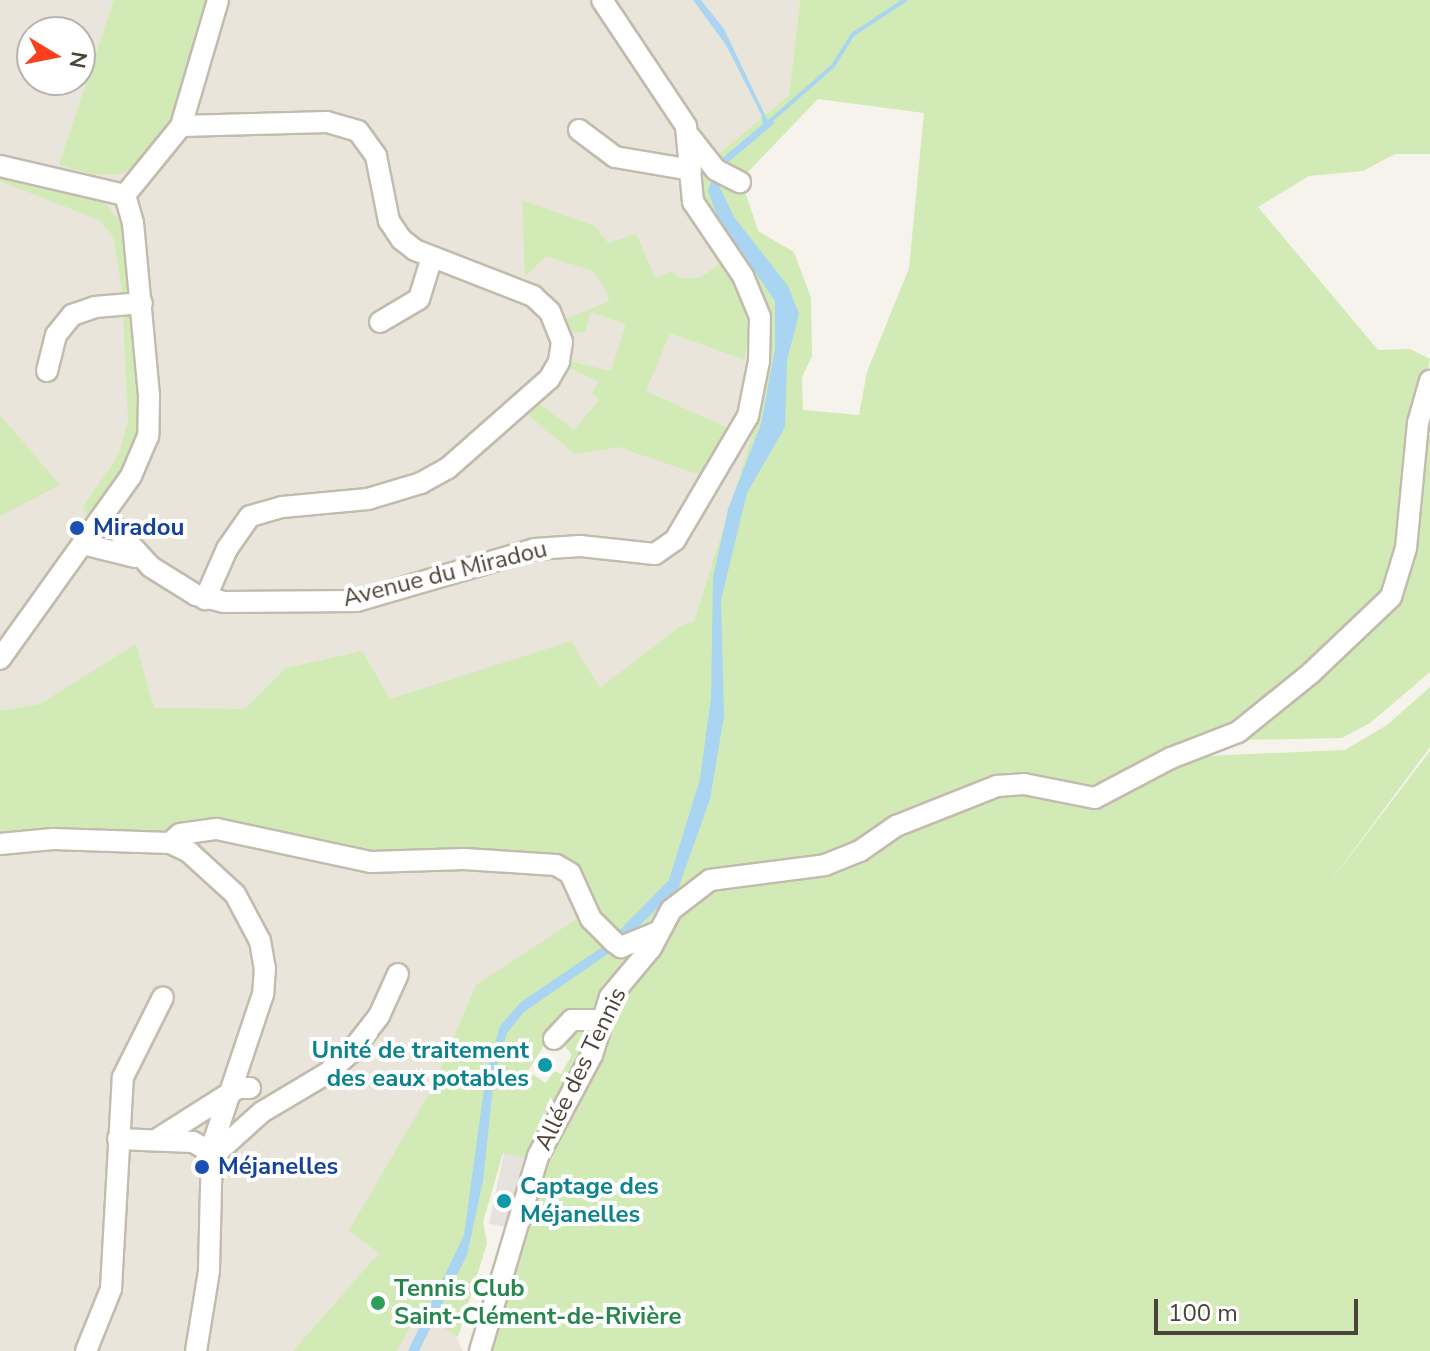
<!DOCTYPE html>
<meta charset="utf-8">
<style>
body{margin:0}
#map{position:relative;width:1430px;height:1351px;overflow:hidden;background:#f6f3ec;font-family:"Nunito Sans",sans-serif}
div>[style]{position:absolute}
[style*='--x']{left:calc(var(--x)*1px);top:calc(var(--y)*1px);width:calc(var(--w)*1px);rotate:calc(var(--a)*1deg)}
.residential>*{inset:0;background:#eae5da}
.industrial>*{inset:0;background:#e6e2dd;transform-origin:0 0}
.green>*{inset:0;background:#d2eab5}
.water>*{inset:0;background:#a9d4f2}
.stream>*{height:4px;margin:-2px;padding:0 2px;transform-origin:2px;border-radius:2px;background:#a9d4f2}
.roads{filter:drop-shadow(2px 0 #c2bbae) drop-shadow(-2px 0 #c2bbae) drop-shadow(0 2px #c2bbae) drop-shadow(0 -2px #c2bbae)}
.minor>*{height:20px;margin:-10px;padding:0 10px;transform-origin:10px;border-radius:10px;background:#fff}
.dots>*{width:22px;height:22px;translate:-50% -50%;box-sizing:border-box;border:4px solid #fff;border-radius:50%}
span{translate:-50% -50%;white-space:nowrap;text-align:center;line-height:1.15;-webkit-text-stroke:8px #fff;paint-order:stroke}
.transit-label{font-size:24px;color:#164399;font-weight:700}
.left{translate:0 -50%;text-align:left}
.street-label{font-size:24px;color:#4b4439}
.culture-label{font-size:24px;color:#0d838f;font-weight:700}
.right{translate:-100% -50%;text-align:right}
.leisure-label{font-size:24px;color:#27864d;font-weight:700}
.north{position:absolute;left:16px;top:16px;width:80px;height:80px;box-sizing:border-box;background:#fff;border:2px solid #b7b4b0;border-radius:50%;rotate:100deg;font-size:22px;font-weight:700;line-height:32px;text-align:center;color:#4b4439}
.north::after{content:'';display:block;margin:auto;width:28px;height:36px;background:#fc3f1d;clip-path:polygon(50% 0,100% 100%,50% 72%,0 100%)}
.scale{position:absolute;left:1154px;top:1299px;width:204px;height:36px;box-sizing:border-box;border:4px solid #4b4439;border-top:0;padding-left:10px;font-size:24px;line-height:28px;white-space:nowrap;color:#4b4439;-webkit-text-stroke:6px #fff;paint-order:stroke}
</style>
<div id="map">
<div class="residential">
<i style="clip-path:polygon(evenodd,0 0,800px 0,789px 95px,716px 156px,720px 235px,770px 314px,753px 433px,694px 621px,680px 626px,600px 689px,574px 862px,586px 880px,595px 912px,575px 968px,432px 1284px,463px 1351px,0 1351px,0 0,32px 32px,80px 32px,80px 80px,32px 80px,32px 32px)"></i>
</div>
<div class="industrial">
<i style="left:504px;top:1153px;width:24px;height:72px;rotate:12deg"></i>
</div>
<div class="green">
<i style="clip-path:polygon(114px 0,207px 0,175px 119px,139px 165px,120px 174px,95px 175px,59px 165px)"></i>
<i style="clip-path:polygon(evenodd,800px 0,1430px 0,1430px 154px,1395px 154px,1363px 171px,1309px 176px,1258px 207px,1378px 350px,1410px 349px,1430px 359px,1393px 588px,1202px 756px,1345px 750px,1387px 725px,1430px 687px,1430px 747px,1321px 894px,1430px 751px,1430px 1351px,489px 1351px,540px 1160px,610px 1010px,660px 950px,622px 942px,595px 912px,586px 880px,574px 863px,545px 856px,388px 857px,178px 829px,0 839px,0 711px,40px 704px,136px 644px,154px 708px,245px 709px,286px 668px,362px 651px,390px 699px,571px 641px,600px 688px,680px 626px,694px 621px,753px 433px,769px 314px,695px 190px,716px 156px,789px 95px,800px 0,818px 99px,924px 113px,909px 268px,867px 372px,859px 415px,803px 410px,802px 377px,812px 356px,811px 298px,794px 252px,758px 231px,743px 185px,745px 175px,818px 99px)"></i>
<i style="clip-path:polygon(0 172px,105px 203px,125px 229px,136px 293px,140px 443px,92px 523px,83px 507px,119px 454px,128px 420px,122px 290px,113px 236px,99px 220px,0 181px)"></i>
<i style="clip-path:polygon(522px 200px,595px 226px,608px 243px,636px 234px,656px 279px,671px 271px,681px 279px,701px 277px,720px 264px,737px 287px,748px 324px,745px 360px,670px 333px,646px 391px,732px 430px,703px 476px,618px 447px,575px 454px,528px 415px,540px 404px,574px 430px,599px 400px,592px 393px,599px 382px,568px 367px,569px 361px,611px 371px,626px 324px,591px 312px,585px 332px,571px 333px,565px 319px,608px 302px,609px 296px,593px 271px,546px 256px,525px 277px)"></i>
<i style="clip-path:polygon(0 415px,60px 485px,0 516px)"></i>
<i style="clip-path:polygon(1421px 432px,1430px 435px,1430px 672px,1370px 723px,1342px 738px,1239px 740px,1394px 604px)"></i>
<i style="clip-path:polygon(580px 917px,616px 950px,645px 940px,597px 1009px,556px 1026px,528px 1071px,546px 1083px,554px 1071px,561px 1074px,572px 1055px,562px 1042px,566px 1028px,594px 1030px,527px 1158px,503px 1153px,483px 1222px,487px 1243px,458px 1337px,419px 1311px,397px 1351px,293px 1351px,379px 1253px,349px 1230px,433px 1087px,476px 985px)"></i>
</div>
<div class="water">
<i style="clip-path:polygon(693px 0,701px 0,724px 29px,767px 119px,775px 123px,720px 169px,717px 181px,734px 217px,788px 286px,799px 314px,787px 360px,785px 427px,747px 493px,721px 600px,724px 716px,710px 799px,678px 889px,622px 942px,613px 937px,669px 880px,700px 779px,711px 698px,713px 578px,728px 509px,761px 424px,775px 349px,775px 301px,718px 218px,708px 191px,719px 161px,763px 124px,761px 114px,726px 45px)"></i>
<i style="clip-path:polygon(608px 943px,615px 949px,524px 1012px,507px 1033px,494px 1077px,483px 1181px,467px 1255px,419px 1351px,408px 1351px,464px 1235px,486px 1074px,500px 1026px,521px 1002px)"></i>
</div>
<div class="stream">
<i style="--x:769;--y:122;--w:85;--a:-41.2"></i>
<i style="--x:833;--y:66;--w:36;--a:-58"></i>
<i style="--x:852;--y:35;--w:64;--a:-33.4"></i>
</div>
<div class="roads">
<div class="minor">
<i style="--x:181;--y:126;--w:146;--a:-1.6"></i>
<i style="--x:327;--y:122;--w:32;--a:16"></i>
<i style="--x:358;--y:131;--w:31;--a:54"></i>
<i style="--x:376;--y:156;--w:66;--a:78.7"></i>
<i style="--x:389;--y:221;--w:22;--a:56"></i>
<i style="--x:401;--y:239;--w:18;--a:38"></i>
<i style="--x:415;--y:250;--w:127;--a:21.3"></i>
<i style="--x:533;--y:296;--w:23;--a:43"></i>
<i style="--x:550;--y:312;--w:32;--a:68"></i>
<i style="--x:562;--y:342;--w:20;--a:99"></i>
<i style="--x:559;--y:362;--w:20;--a:120"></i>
<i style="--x:549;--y:379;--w:135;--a:138.6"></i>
<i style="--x:448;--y:468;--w:31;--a:151"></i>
<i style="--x:421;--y:483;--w:55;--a:163.2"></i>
<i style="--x:368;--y:499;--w:86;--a:174.7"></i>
<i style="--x:282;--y:507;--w:33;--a:164"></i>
<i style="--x:250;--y:516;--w:40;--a:124.9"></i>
<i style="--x:227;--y:549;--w:55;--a:113.7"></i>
<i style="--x:579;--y:130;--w:45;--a:36.9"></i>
<i style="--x:615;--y:157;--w:77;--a:9.7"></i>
<i style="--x:690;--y:137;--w:42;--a:51.8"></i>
<i style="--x:716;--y:170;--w:27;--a:27"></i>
<i style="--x:0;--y:166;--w:128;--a:13.1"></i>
<i style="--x:125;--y:195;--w:29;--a:74"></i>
<i style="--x:133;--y:223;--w:175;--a:84.7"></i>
<i style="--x:149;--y:397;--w:39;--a:91"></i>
<i style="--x:148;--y:436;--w:43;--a:113"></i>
<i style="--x:131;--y:476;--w:225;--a:125.6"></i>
<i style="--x:125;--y:195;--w:89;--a:-50.9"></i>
<i style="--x:181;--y:126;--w:131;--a:-73.6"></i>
<i style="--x:380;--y:322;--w:45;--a:-30.5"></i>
<i style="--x:419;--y:299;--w:44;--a:-72.8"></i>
<i style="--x:47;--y:371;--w:37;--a:-76"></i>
<i style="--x:56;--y:335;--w:26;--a:-51"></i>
<i style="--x:72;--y:315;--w:24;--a:-19"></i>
<i style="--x:95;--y:307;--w:47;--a:-4.9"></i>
<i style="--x:104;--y:516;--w:69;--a:47.3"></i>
<i style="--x:151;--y:567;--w:53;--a:31.9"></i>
<i style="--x:196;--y:595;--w:29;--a:14"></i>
<i style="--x:224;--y:602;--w:133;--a:-0.4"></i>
<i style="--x:357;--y:601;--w:185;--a:-16.3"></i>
<i style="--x:535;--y:549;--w:45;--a:-3.8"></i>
<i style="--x:580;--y:546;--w:75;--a:6.1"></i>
<i style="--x:655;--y:554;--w:24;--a:-35"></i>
<i style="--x:675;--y:540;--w:144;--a:-59.5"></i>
<i style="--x:748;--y:416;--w:56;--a:-78.7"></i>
<i style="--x:759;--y:361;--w:44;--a:-88.7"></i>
<i style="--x:760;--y:317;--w:44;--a:-112.5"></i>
<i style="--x:743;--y:276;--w:89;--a:-124"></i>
<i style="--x:693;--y:202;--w:76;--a:-95.3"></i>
<i style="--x:686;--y:126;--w:151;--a:-123.7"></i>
<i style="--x:83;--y:544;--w:54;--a:14"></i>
<i style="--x:170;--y:843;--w:13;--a:-42"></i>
<i style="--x:180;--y:834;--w:37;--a:-8"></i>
<i style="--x:217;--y:829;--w:157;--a:12.1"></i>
<i style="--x:371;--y:862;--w:93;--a:-1.8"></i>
<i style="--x:464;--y:859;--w:92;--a:3.7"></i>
<i style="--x:556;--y:865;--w:16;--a:30"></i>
<i style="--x:570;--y:873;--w:51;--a:65.5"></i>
<i style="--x:591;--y:919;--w:33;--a:45"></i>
<i style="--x:614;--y:942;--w:9;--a:36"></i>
<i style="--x:621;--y:947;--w:37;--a:-22"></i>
<i style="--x:0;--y:844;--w:53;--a:-5.4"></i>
<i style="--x:53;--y:839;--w:117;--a:2"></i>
<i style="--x:170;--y:843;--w:21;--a:25"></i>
<i style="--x:189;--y:852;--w:62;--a:42.4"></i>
<i style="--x:235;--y:894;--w:53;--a:62"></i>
<i style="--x:260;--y:941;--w:27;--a:80"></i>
<i style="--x:265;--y:968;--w:26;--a:94"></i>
<i style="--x:263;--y:994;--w:160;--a:108.5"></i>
<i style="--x:212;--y:1146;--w:125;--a:91.4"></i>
<i style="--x:209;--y:1271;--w:81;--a:99.2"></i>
<i style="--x:554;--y:1039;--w:26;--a:-47"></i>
<i style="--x:572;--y:1020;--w:29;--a:0"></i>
<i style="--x:159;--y:1138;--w:93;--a:-32.3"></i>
<i style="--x:238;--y:1088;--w:12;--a:0"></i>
<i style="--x:118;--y:1139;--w:75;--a:2.3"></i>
<i style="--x:193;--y:1142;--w:13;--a:29"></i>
<i style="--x:204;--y:1148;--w:14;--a:65"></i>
<i style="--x:212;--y:1157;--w:67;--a:-42"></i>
<i style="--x:262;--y:1112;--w:74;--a:-30.7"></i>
<i style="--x:326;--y:1074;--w:32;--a:-41"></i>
<i style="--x:350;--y:1053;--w:47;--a:-51.9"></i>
<i style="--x:379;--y:1016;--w:46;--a:-65.7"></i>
<i style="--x:86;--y:1351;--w:67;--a:-68"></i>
<i style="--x:111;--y:1289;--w:212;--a:-86.8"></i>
<i style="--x:123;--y:1077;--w:89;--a:-63.4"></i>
<i style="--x:480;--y:1351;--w:203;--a:-73.4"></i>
<i style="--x:538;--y:1156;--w:115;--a:-61.9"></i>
<i style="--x:592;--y:1055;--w:61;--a:-72.8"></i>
<i style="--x:610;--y:997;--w:64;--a:-50.1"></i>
<i style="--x:651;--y:948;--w:43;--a:-62.2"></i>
<i style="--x:671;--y:910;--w:49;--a:-37.6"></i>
<i style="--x:710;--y:880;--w:116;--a:-7.4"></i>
<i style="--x:825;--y:865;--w:38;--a:-22"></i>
<i style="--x:860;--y:851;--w:44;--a:-34.8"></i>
<i style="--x:896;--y:826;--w:109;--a:-21.6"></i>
<i style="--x:997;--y:786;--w:27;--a:-4"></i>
<i style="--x:1024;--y:784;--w:72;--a:11.2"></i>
<i style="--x:1095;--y:798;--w:86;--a:-27.8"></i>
<i style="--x:1171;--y:758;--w:72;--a:-21.2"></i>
<i style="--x:1238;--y:732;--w:94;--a:-38.9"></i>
<i style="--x:1311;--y:673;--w:110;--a:-43.5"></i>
<i style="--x:1391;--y:597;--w:51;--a:-73"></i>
<i style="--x:1406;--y:548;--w:126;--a:-84.5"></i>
<i style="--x:1418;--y:423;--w:44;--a:-74.1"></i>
</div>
</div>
<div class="dots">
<i style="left:77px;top:528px;background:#1a4fb4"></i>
<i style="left:545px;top:1065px;background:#0f9aa8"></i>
<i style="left:202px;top:1167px;background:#1a4fb4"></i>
<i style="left:504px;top:1201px;background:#0f9aa8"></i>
<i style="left:378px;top:1303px;background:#2e9e5b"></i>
</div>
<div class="transit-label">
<span class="left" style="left:93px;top:528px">Miradou</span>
<span class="left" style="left:218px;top:1167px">Méjanelles</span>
</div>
<div class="street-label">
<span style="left:445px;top:574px;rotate:-14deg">Avenue du Miradou</span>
<span style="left:581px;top:1069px;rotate:-64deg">Allée des Tennis</span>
</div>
<div class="culture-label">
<span class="right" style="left:529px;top:1065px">Unité de traitement<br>des eaux potables</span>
<span class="left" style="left:520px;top:1201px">Captage des<br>Méjanelles</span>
</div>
<div class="leisure-label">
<span class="left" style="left:394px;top:1303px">Tennis Club<br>Saint-Clément-de-Rivière</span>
</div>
<div class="north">N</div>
<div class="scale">100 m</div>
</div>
